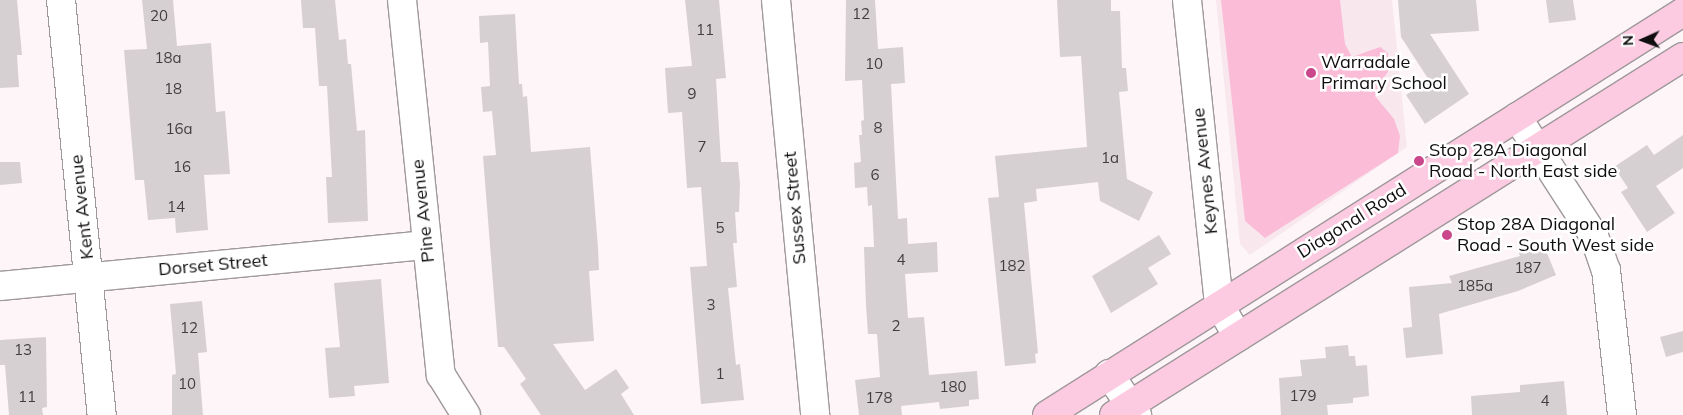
<!DOCTYPE html>
<style>
body{margin:0}
#map{position:relative;width:1683px;height:415px;overflow:hidden;background:#fdf5f8;font-family:Mulish,sans-serif}
div>[style]{position:absolute}
[style*='--x']{left:calc(var(--x)*1px);top:calc(var(--y)*1px);width:calc(var(--w)*1px);rotate:calc(var(--a)*1deg)}
.built>*{inset:0;background:#f8e8ee}
.green>*{inset:0;background:#fbbcd7}
.building>*{inset:0;background:#d7d0d3}
.roads{filter:drop-shadow(1px 0 #9f989a) drop-shadow(-1px 0 #9f989a) drop-shadow(0 1px #9f989a) drop-shadow(0 -1px #9f989a)}
.minor>*{height:28px;margin:-14px;padding:0 14px;transform-origin:14px;border-radius:14px;background:#fff}
.major>*{height:28px;margin:-14px;padding:0 14px;transform-origin:14px;border-radius:14px;background:#fccbe1}
.dots>*{width:14px;height:14px;translate:-50% -50%;box-sizing:border-box;border:2px solid #fff;border-radius:50%}
span{translate:-50% -50%;white-space:nowrap;text-align:center;line-height:1.15;-webkit-text-stroke:5px #fff;paint-order:stroke}
.number-label{font-size:15px;color:#423e3f}
.number-label span{-webkit-text-stroke-width:0}
.poi-label{font-size:18px;color:#100d0e}
.left{translate:0 -50%;text-align:left}
.street-label{font-size:18px;color:#100d0e}
.north{position:absolute;left:1618px;top:15px;width:50px;height:50px;-webkit-text-stroke:4px #fff;paint-order:stroke;rotate:268deg;font-size:14px;font-weight:700;line-height:20px;text-align:center;color:#100d0e}
.north::after{content:'';display:block;margin:auto;width:18px;height:22px;background:#100d0e;clip-path:polygon(50% 0,100% 100%,50% 72%,0 100%)}
</style>
<div id="map">
<div class="built">
<i style="clip-path:polygon(1216px 0,1392px 0,1407px 147px,1250px 255px,1240px 244px)"></i>
</div>
<div class="green">
<i style="clip-path:polygon(1221px 0,1340px 0,1345px 44px,1352px 57px,1380px 47px,1388px 53px,1388px 72px,1378px 85px,1375px 96px,1394px 119px,1400px 136px,1398px 153px,1265px 238px,1245px 221px)"></i>
</div>
<div class="building">
<i style="clip-path:polygon(0 0,17px 0,22px 55px,17px 55px,19px 87px,0 88px)"></i>
<i style="clip-path:polygon(142px 0,173px 0,177px 46px,211px 43px,216px 112px,225px 111px,230px 174px,204px 175px,208px 230px,176px 233px,175px 218px,148px 220px,144px 180px,135px 180px,124px 50px,147px 49px)"></i>
<i style="clip-path:polygon(301px 0,335px 0,339px 40px,346px 39px,348px 64px,351px 64px,357px 131px,365px 130px,368px 221px,328px 223px,326px 177px,332px 177px,327px 86px,319px 86px,315px 28px,303px 28px)"></i>
<i style="clip-path:polygon(685px 0,719px 0,726px 78px,716px 79px,721px 162px,738px 162px,740px 184px,739px 212px,735px 212px,737px 243px,733px 243px,737px 287px,728px 288px,736px 365px,740px 364px,744px 400px,701px 404px,690px 267px,707px 266px,701px 187px,687px 188px,682px 112px,668px 113px,665px 68px,692px 66px)"></i>
<i style="clip-path:polygon(846px 0,875px 0,878px 49px,903px 47px,905px 83px,891px 84px,898px 219px,907px 218px,908px 244px,937px 242px,938px 272px,905px 274px,908px 318px,924px 317px,929px 375px,977px 371px,979px 399px,969px 400px,969px 406px,940px 409px,939px 402px,901px 406px,902px 415px,859px 415px,855px 380px,880px 377px,877px 334px,868px 334px,866px 306px,864px 247px,874px 247px,872px 205px,868px 206px,867px 187px,855px 188px,854px 163px,861px 162px,859px 135px,862px 135px,861px 121px,864px 120px,862px 80px,845px 81px)"></i>
<i style="clip-path:polygon(1057px 0,1111px 0,1111px 11px,1120px 11px,1122px 68px,1126px 68px,1128px 91px,1119px 92px,1127px 179px,1153px 192px,1139px 221px,1100px 201px,1098px 182px,1036px 189px,1037px 201px,1024px 203px,1038px 353px,1035px 354px,1036px 363px,1005px 366px,988px 198px,999px 197px,995px 156px,1087px 147px,1081px 56px,1060px 57px)"></i>
<i style="clip-path:polygon(1398px 0,1476px 0,1479px 31px,1430px 34px,1469px 94px,1425px 124px,1406px 95px,1429px 80px,1401px 37px)"></i>
<i style="clip-path:polygon(1546px 0,1573px 0,1576px 20px,1549px 23px)"></i>
<i style="clip-path:polygon(515px 14px,519px 84px,522px 84px,523px 97px,527px 96px,531px 152px,590px 147px,598px 248px,599px 270px,589px 271px,594px 341px,553px 344px,585px 390px,616px 369px,629px 388px,621px 394px,634px 415px,541px 415px,520px 384px,526px 379px,504px 347px,498px 347px,483px 156px,496px 155px,492px 111px,483px 112px,481px 87px,490px 86px,488px 42px,480px 43px,479px 16px)"></i>
<i style="clip-path:polygon(1683px 135px,1683px 168px,1656px 186px,1675px 213px,1647px 232px,1621px 192px,1628px 188px,1614px 167px,1647px 145px,1654px 155px)"></i>
<i style="clip-path:polygon(0 162px,20px 162px,22px 183px,0 185px)"></i>
<i style="clip-path:polygon(1159px 235px,1171px 254px,1148px 268px,1158px 284px,1111px 313px,1092px 276px)"></i>
<i style="clip-path:polygon(1542px 241px,1556px 275px,1518px 291px,1439px 314px,1443px 354px,1406px 358px,1403px 328px,1412px 327px,1409px 287px,1452px 283px,1449px 276px,1520px 256px,1518px 251px)"></i>
<i style="clip-path:polygon(381px 279px,389px 383px,354px 386px,355px 396px,329px 398px,325px 348px,340px 347px,334px 283px)"></i>
<i style="clip-path:polygon(202px 301px,207px 352px,198px 353px,203px 415px,172px 415px,172px 375px,176px 374px,170px 304px)"></i>
<i style="clip-path:polygon(1683px 331px,1683px 352px,1666px 357px,1660px 337px)"></i>
<i style="clip-path:polygon(46px 337px,47px 407px,42px 408px,43px 415px,9px 415px,5px 365px,0 365px,0 340px)"></i>
<i style="clip-path:polygon(1348px 345px,1349px 356px,1355px 356px,1356px 366px,1367px 365px,1369px 396px,1353px 398px,1353px 403px,1327px 405px,1328px 415px,1281px 415px,1279px 378px,1302px 376px,1300px 360px,1326px 358px,1325px 347px)"></i>
<i style="clip-path:polygon(1564px 381px,1567px 415px,1472px 415px,1471px 396px,1520px 392px,1520px 385px)"></i>
</div>
<div class="roads">
<div class="minor">
<i style="--x:61;--y:0;--w:417;--a:84.4"></i>
<i style="--x:402;--y:0;--w:377;--a:84.1"></i>
<i style="--x:441;--y:375;--w:47;--a:58"></i>
<i style="--x:776;--y:0;--w:417;--a:84.6"></i>
<i style="--x:1187;--y:0;--w:306;--a:84"></i>
<i style="--x:1219;--y:304;--w:38;--a:60"></i>
<i style="--x:1517;--y:117;--w:142;--a:57.1"></i>
<i style="--x:1594;--y:236;--w:36;--a:71"></i>
<i style="--x:1606;--y:270;--w:146;--a:83.7"></i>
<i style="--x:0;--y:286;--w:428;--a:-5.5"></i>
<i style="--x:1109;--y:374;--w:50;--a:55.7"></i>
</div>
<div class="major">
<i style="--x:1047;--y:415;--w:753;--a:-32.36"></i>
<i style="--x:1114;--y:415;--w:672;--a:-32.18"></i>
</div>
</div>
<div class="dots">
<i style="left:1311px;top:73px;background:#ca478c"></i>
<i style="left:1419px;top:161px;background:#ca478c"></i>
<i style="left:1447px;top:235px;background:#ca478c"></i>
</div>
<div class="number-label">
<span style="left:861px;top:14px">12</span>
<span style="left:159px;top:16px">20</span>
<span style="left:705px;top:30px">11</span>
<span style="left:168px;top:58px">18a</span>
<span style="left:874px;top:64px">10</span>
<span style="left:173px;top:89px">18</span>
<span style="left:692px;top:94px">9</span>
<span style="left:878px;top:128px">8</span>
<span style="left:179px;top:129px">16a</span>
<span style="left:702px;top:147px">7</span>
<span style="left:1110px;top:158px">1a</span>
<span style="left:182px;top:167px">16</span>
<span style="left:875px;top:175px">6</span>
<span style="left:176px;top:207px">14</span>
<span style="left:720px;top:228px">5</span>
<span style="left:901px;top:260px">4</span>
<span style="left:1012px;top:266px">182</span>
<span style="left:1528px;top:268px">187</span>
<span style="left:1475px;top:286px">185a</span>
<span style="left:711px;top:305px">3</span>
<span style="left:896px;top:326px">2</span>
<span style="left:189px;top:328px">12</span>
<span style="left:23px;top:350px">13</span>
<span style="left:720px;top:374px">1</span>
<span style="left:187px;top:384px">10</span>
<span style="left:953px;top:387px">180</span>
<span style="left:1303px;top:396px">179</span>
<span style="left:27px;top:397px">11</span>
<span style="left:879px;top:398px">178</span>
<span style="left:1545px;top:401px">4</span>
</div>
<div class="poi-label">
<span class="left" style="left:1321px;top:73px">Warradale<br>Primary School</span>
<span class="left" style="left:1429px;top:161px">Stop 28A Diagonal<br>Road - North East side</span>
<span class="left" style="left:1457px;top:235px">Stop 28A Diagonal<br>Road - South West side</span>
</div>
<div class="street-label">
<span style="left:1205px;top:171px;rotate:-96deg">Keynes Avenue</span>
<span style="left:82px;top:207px;rotate:-96deg">Kent Avenue</span>
<span style="left:795px;top:208px;rotate:-95deg">Sussex Street</span>
<span style="left:423px;top:211px;rotate:-96deg">Pine Avenue</span>
<span style="left:1352px;top:221px;rotate:-32deg">Diagonal Road</span>
<span style="left:213px;top:265px;rotate:-5deg">Dorset Street</span>
</div>
<div class="north">N</div>
</div>
